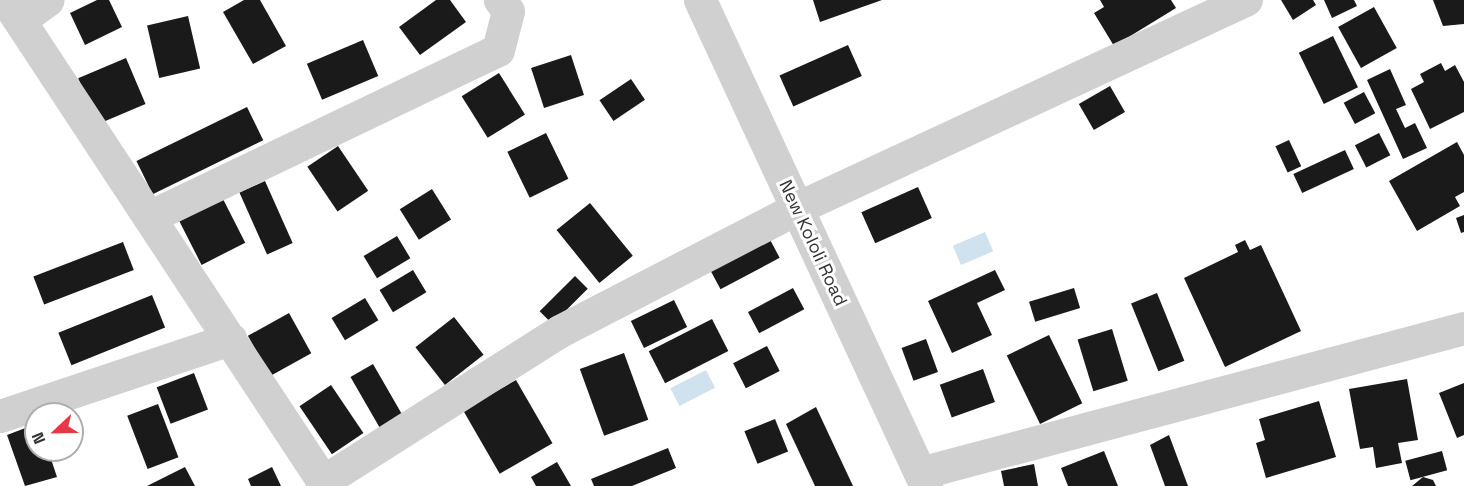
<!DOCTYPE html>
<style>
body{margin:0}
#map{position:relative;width:1464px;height:486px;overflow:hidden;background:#fff;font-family:"Space Grotesk",sans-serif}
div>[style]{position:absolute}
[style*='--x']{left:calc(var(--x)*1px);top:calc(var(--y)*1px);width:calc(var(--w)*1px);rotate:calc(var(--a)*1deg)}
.water>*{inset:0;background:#cfe2ee;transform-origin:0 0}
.building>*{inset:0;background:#1a1a1a;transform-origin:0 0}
.minor>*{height:33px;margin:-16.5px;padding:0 16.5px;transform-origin:16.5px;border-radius:16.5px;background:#d0d0d0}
span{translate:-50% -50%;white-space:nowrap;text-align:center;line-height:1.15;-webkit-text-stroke:6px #fff;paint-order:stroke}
.street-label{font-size:18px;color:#333}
.north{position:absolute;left:24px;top:402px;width:60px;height:60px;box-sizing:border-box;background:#fff;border:2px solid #adadad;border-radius:50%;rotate:248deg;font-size:16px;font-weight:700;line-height:24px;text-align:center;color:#333}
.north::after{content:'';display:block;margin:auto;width:21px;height:27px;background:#e63946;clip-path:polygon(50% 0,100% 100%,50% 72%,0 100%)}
</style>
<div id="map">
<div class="water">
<i style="left:985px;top:232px;width:21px;height:35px;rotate:67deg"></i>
<i style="left:706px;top:370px;width:20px;height:40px;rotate:63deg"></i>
</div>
<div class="building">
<i style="clip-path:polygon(97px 0,109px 0,122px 27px,85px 45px,70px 13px)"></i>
<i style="clip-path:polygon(244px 0,260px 0,286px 46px,253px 64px,223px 12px)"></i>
<i style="clip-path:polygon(436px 0,450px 0,466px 22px,420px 55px,399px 27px)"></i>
<i style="clip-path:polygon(813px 0,882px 0,820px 22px)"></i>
<i style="clip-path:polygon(1100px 0,1171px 0,1176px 8px,1114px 46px,1094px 13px,1104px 7px)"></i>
<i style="clip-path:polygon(1281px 0,1313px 0,1316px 5px,1293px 20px)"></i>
<i style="clip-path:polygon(1324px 0,1354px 0,1357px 6px,1332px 18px)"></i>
<i style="clip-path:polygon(1433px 0,1464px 0,1464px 24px,1443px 26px)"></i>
<i style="left:1374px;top:7px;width:47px;height:41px;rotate:61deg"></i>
<i style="left:188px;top:16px;width:54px;height:42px;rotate:77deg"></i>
<i style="left:1333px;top:36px;width:57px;height:38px;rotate:64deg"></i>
<i style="left:363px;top:40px;width:39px;height:61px;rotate:67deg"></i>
<i style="left:848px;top:45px;width:34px;height:75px;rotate:66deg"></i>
<i style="left:571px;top:55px;width:42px;height:42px;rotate:72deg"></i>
<i style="left:126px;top:58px;width:50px;height:52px;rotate:67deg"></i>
<i style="clip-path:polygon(1441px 63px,1445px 71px,1455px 65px,1464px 82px,1464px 112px,1430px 129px,1411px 89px,1424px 82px,1420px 74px)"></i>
<i style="clip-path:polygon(1390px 69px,1406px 105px,1396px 109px,1405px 128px,1415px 123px,1427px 148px,1403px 159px,1367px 80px)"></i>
<i style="left:499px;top:73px;width:49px;height:44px;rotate:58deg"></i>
<i style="left:631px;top:79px;width:25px;height:38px;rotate:56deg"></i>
<i style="left:1110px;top:86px;width:30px;height:36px;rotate:60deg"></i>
<i style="left:1364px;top:92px;width:24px;height:23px;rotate:62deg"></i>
<i style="left:247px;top:107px;width:37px;height:123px;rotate:64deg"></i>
<i style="left:546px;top:133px;width:51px;height:43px;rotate:64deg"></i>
<i style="left:1379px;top:133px;width:25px;height:27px;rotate:63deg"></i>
<i style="left:1289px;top:140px;width:29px;height:15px;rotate:65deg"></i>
<i style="clip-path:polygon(1457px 142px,1464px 155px,1464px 192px,1455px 197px,1460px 206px,1417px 231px,1389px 181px)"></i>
<i style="left:338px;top:146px;width:54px;height:37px;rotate:56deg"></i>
<i style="left:1345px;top:150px;width:21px;height:57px;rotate:65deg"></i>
<i style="left:265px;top:181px;width:68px;height:28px;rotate:66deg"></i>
<i style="left:918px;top:187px;width:34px;height:62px;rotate:66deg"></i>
<i style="left:432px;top:189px;width:36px;height:38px;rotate:58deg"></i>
<i style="left:223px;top:199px;width:49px;height:49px;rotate:63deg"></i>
<i style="left:590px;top:203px;width:68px;height:43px;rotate:51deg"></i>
<i style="clip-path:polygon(1464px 215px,1464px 232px,1461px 233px,1456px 218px)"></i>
<i style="left:767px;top:234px;width:27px;height:67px;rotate:62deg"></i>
<i style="left:397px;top:236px;width:26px;height:39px;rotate:59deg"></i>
<i style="clip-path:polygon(1245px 240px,1250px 250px,1261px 245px,1301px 331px,1225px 367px,1184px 278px,1238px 252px,1235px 245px)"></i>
<i style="left:123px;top:242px;width:30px;height:96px;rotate:69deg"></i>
<i style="left:413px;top:270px;width:26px;height:39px;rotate:59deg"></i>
<i style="clip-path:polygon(995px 270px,1005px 290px,977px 303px,992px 335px,952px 353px,928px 301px)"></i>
<i style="left:575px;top:276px;width:18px;height:50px;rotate:45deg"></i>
<i style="left:793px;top:288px;width:24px;height:51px;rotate:62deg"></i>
<i style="left:1074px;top:288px;width:21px;height:47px;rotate:73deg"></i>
<i style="left:1157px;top:293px;width:73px;height:28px;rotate:68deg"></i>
<i style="left:152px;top:295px;width:35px;height:101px;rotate:68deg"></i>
<i style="left:365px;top:298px;width:26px;height:39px;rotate:59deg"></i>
<i style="left:674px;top:300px;width:30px;height:48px;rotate:64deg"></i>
<i style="left:289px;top:313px;width:46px;height:47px;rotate:61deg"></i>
<i style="left:454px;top:317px;width:48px;height:49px;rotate:52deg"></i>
<i style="left:712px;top:319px;width:36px;height:71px;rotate:63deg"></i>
<i style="left:1112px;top:329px;width:54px;height:36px;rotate:73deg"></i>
<i style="left:1049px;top:335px;width:76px;height:47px;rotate:64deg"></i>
<i style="left:926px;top:339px;width:35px;height:26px;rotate:70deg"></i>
<i style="left:767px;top:346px;width:28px;height:38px;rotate:63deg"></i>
<i style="left:624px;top:353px;width:71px;height:47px;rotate:70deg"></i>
<i style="left:373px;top:364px;width:66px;height:26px;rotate:60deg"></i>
<i style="left:983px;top:369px;width:35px;height:46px;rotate:70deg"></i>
<i style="left:194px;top:373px;width:39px;height:40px;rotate:69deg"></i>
<i style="clip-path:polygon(1407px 379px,1418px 440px,1398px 443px,1402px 463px,1376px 468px,1373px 447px,1360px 449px,1349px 389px)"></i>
<i style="left:516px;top:380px;width:73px;height:61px;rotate:60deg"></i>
<i style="clip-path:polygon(1464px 383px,1464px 435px,1457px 438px,1439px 393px)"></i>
<i style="left:331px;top:385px;width:58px;height:38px;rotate:56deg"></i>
<i style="clip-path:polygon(1319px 401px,1336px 457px,1266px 478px,1256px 443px,1265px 440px,1259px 419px)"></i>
<i style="left:158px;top:404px;width:57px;height:33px;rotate:69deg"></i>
<i style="clip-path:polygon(816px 407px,853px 486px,815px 486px,786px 424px)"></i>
<i style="left:775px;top:419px;width:35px;height:33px;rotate:68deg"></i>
<i style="clip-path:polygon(36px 424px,36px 450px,48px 450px,57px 477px,25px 486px,7px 435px)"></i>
<i style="clip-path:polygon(1169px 435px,1188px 486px,1165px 486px,1150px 445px)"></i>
<i style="clip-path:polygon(668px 448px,676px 468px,632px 486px,594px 486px,591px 479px)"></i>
<i style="clip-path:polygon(1104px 451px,1118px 486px,1068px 486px,1061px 468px)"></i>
<i style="left:1442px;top:451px;width:20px;height:38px;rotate:75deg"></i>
<i style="clip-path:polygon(557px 462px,571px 486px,536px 486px,531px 477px)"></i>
<i style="clip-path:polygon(1034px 464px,1038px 486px,1004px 486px,1001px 471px)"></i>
<i style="clip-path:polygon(185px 467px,195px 486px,147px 486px)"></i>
<i style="clip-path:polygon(272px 467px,281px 486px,251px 486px,248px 479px)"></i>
<i style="clip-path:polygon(1423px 477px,1433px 480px,1436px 486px,1412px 486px)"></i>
</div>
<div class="minor">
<i style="--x:6;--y:0;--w:582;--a:56.64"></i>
<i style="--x:700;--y:0;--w:536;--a:65.06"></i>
<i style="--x:20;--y:20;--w:34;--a:-36"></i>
<i style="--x:149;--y:217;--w:387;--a:-25.6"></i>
<i style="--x:498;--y:50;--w:40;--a:-75.6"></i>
<i style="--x:508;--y:11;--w:14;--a:-126"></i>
<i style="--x:0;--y:416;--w:243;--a:-18.5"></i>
<i style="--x:920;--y:473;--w:563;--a:-14.92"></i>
<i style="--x:322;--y:482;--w:282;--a:-32.4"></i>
<i style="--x:560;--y:331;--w:267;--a:-27.4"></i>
<i style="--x:797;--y:208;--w:495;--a:-24.9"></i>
</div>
<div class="street-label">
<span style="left:813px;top:243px;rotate:65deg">New Kololi Road</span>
</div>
<div class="north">N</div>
</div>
